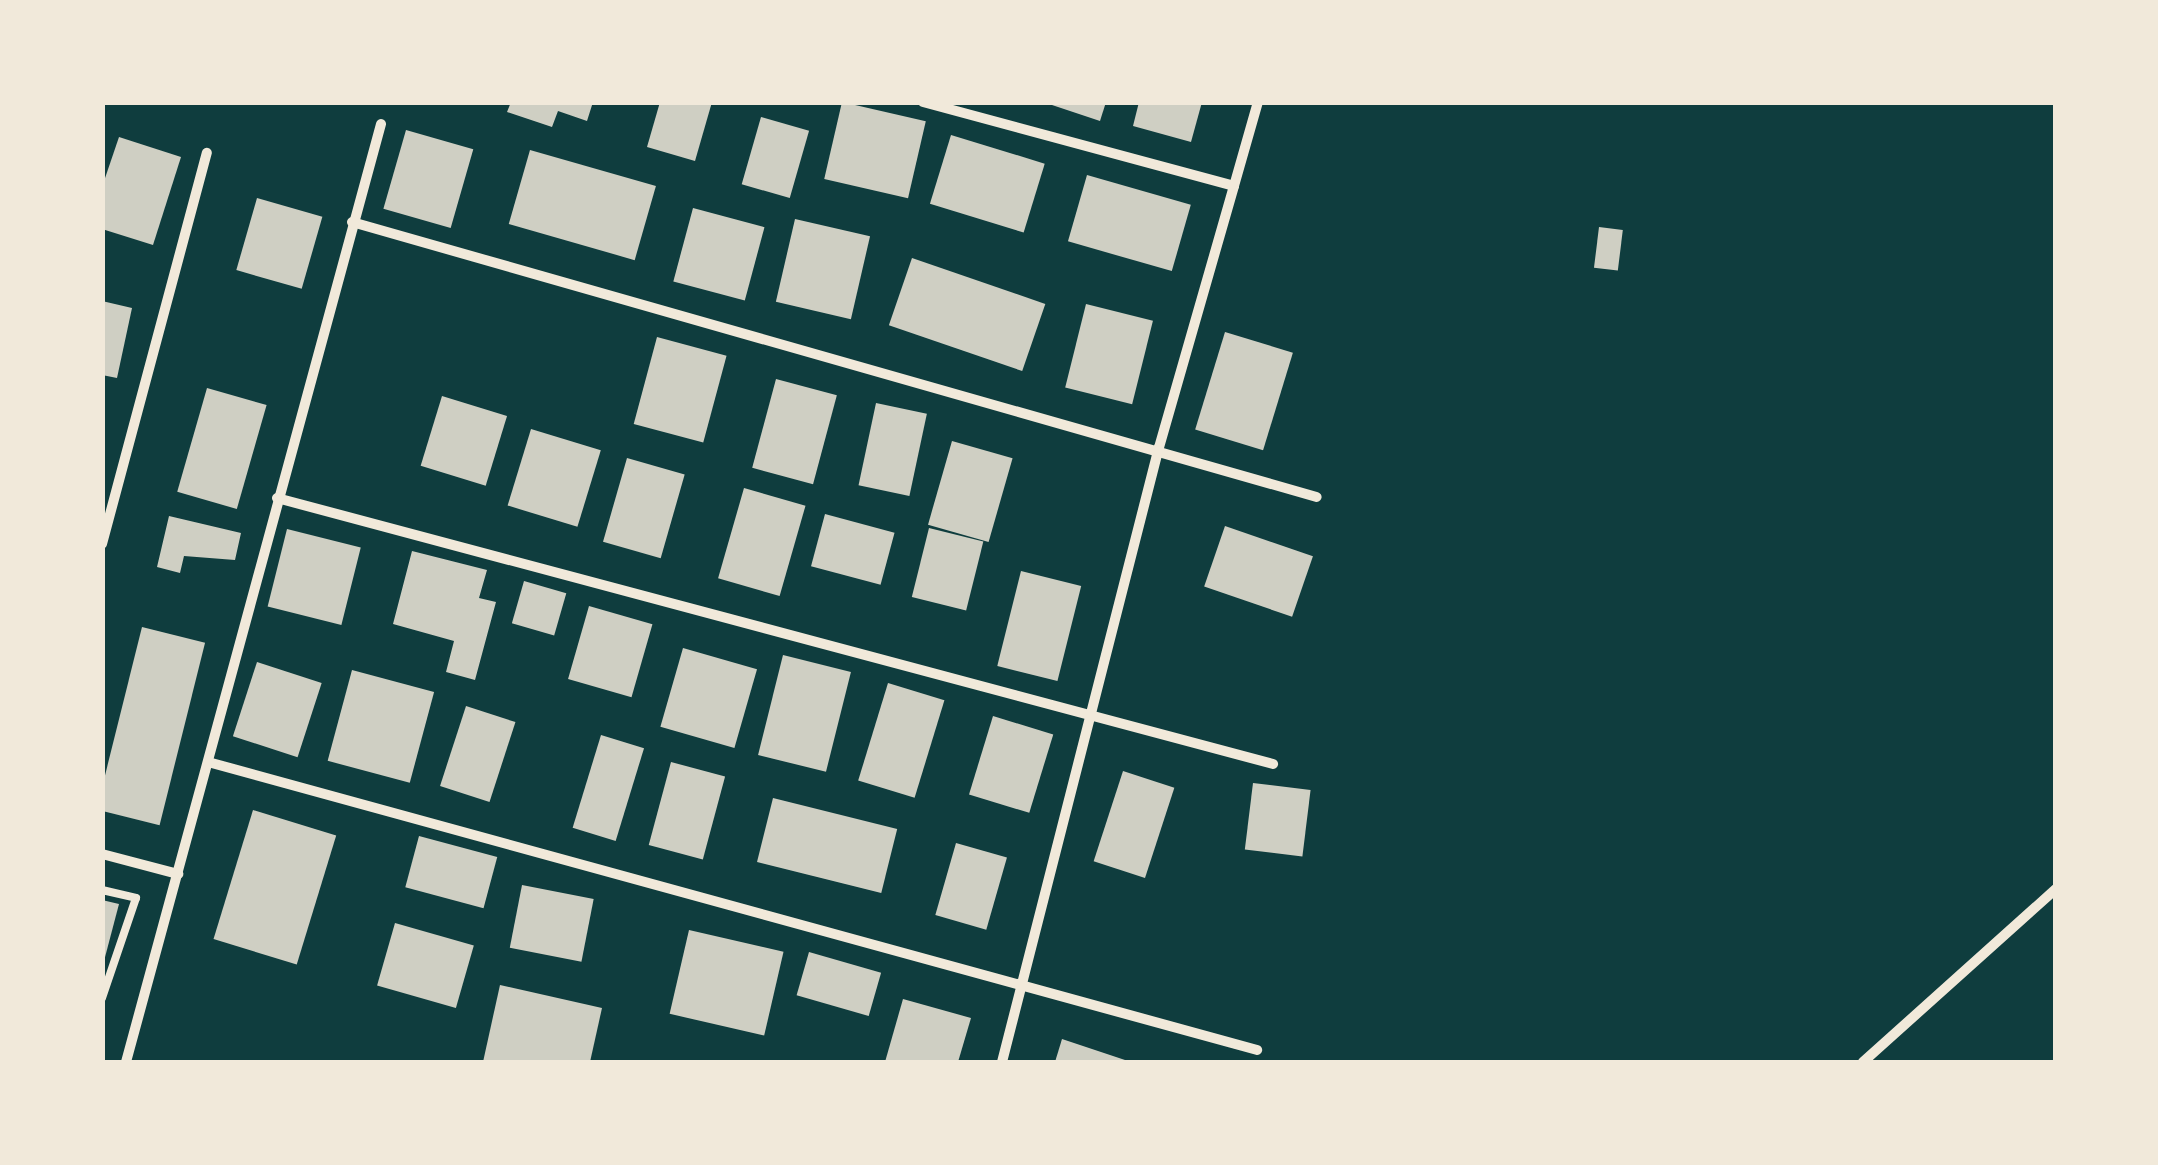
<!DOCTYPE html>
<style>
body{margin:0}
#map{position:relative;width:2158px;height:1165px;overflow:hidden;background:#0f3d3e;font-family:Rubik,sans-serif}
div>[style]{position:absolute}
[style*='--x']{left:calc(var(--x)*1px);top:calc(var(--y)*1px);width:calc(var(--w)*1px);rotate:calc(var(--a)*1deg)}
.building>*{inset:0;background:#cfcfc3;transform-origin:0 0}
.service>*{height:8px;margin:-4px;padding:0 4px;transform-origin:4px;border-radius:4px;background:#f1e9da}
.minor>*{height:10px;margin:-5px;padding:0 5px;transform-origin:5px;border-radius:5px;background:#f1e9da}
span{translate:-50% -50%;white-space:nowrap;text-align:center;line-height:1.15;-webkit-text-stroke:8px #f1e9da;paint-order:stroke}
.frame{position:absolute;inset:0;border:105px solid #f1e9da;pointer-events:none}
</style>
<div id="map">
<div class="building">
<i style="clip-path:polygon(511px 102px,593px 102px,587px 121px,558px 111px,552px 127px,507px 112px)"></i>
<i style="clip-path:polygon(660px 102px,712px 102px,695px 161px,647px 147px)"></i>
<i style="left:842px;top:102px;width:86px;height:79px;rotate:13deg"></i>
<i style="clip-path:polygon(1043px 102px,1106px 102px,1100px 121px)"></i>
<i style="clip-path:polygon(1139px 102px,1202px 102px,1191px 142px,1133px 126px)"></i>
<i style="left:761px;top:117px;width:50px;height:70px;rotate:16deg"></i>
<i style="left:406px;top:130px;width:70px;height:82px;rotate:16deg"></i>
<i style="left:951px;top:135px;width:98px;height:72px;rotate:17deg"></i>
<i style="clip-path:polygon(119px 137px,181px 157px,153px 245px,102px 229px,102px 187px)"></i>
<i style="left:530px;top:150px;width:131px;height:77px;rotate:16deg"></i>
<i style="left:1087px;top:175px;width:108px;height:69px;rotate:16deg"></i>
<i style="left:257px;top:198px;width:68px;height:75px;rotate:16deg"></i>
<i style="left:693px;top:208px;width:74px;height:76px;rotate:15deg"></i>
<i style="left:795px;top:219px;width:77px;height:85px;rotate:13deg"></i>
<i style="left:1599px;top:227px;width:24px;height:41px;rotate:7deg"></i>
<i style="left:912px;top:258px;width:141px;height:71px;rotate:19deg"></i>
<i style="clip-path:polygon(102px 301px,132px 308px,117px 378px,102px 375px)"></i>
<i style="left:1086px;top:304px;width:69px;height:86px;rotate:14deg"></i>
<i style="left:1225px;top:332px;width:71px;height:102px;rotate:17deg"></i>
<i style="left:657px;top:337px;width:72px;height:90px;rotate:15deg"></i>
<i style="left:776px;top:379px;width:63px;height:92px;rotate:15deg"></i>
<i style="left:207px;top:388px;width:62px;height:108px;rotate:16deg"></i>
<i style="left:442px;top:396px;width:68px;height:73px;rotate:17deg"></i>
<i style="left:876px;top:403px;width:52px;height:84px;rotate:12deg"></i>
<i style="left:531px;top:429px;width:73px;height:80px;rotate:17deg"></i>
<i style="left:952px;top:441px;width:63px;height:87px;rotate:16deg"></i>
<i style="left:627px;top:458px;width:60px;height:87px;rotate:16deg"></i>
<i style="left:744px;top:488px;width:64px;height:94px;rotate:16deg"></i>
<i style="left:825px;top:514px;width:72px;height:54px;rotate:15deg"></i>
<i style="clip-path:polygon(169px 516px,241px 533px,235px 560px,184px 556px,180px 573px,157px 567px)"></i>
<i style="left:1225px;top:526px;width:93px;height:64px;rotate:19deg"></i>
<i style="left:929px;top:528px;width:56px;height:71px;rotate:14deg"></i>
<i style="left:287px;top:529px;width:76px;height:80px;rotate:14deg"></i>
<i style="clip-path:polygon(412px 551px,487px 570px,479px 598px,496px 602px,475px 680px,446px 672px,454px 641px,393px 624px)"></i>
<i style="left:1021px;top:571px;width:62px;height:98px;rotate:14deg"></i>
<i style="left:524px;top:581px;width:44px;height:44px;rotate:16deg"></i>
<i style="left:589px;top:606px;width:66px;height:76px;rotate:16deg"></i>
<i style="left:142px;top:627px;width:65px;height:188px;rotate:14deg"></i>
<i style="left:683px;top:648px;width:77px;height:82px;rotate:16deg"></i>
<i style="left:783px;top:655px;width:70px;height:103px;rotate:14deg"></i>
<i style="left:257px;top:662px;width:68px;height:78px;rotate:18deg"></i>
<i style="left:352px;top:670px;width:85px;height:94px;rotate:15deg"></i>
<i style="left:888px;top:683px;width:59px;height:102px;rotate:17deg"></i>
<i style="left:466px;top:706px;width:52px;height:84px;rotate:18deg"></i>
<i style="left:993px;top:716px;width:63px;height:82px;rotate:17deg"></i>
<i style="left:601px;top:735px;width:45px;height:97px;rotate:17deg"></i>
<i style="left:671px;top:762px;width:56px;height:86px;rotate:15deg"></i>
<i style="left:1123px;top:771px;width:54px;height:95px;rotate:18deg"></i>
<i style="left:1253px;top:783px;width:58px;height:67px;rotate:7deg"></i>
<i style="left:773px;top:798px;width:128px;height:66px;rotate:14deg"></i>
<i style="left:253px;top:810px;width:87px;height:135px;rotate:17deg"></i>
<i style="left:419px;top:836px;width:81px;height:53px;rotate:15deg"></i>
<i style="left:956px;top:843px;width:53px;height:75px;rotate:16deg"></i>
<i style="left:522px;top:885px;width:73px;height:64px;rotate:11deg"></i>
<i style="clip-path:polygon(102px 900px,119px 904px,104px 961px,102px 961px)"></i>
<i style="left:395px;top:923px;width:82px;height:65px;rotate:16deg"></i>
<i style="left:689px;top:930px;width:97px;height:86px;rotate:13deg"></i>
<i style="left:809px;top:952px;width:75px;height:45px;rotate:16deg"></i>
<i style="clip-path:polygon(500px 985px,602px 1008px,590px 1062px,483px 1062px)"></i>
<i style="clip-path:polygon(903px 999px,971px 1018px,958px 1062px,885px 1062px)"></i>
<i style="clip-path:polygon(1062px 1039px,1131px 1062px,1055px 1062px)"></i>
</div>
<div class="service">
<i style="--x:102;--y:890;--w:35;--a:13"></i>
<i style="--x:136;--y:898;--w:106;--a:108.8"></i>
</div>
<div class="minor">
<i style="--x:923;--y:102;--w:322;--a:15.1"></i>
<i style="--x:1234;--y:186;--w:272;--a:106"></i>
<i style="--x:1159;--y:447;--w:635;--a:104.32"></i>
<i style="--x:1234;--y:186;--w:87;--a:-74.1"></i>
<i style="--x:352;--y:222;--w:1003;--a:15.91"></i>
<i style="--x:277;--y:498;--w:1031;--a:14.95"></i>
<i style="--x:102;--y:544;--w:405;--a:-75"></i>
<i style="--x:208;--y:762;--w:1088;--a:15.35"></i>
<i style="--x:102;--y:854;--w:79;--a:14.7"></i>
<i style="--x:126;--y:1062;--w:972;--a:-74.79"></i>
<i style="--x:1863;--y:1062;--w:259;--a:-41.9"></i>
</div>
<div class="frame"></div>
</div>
